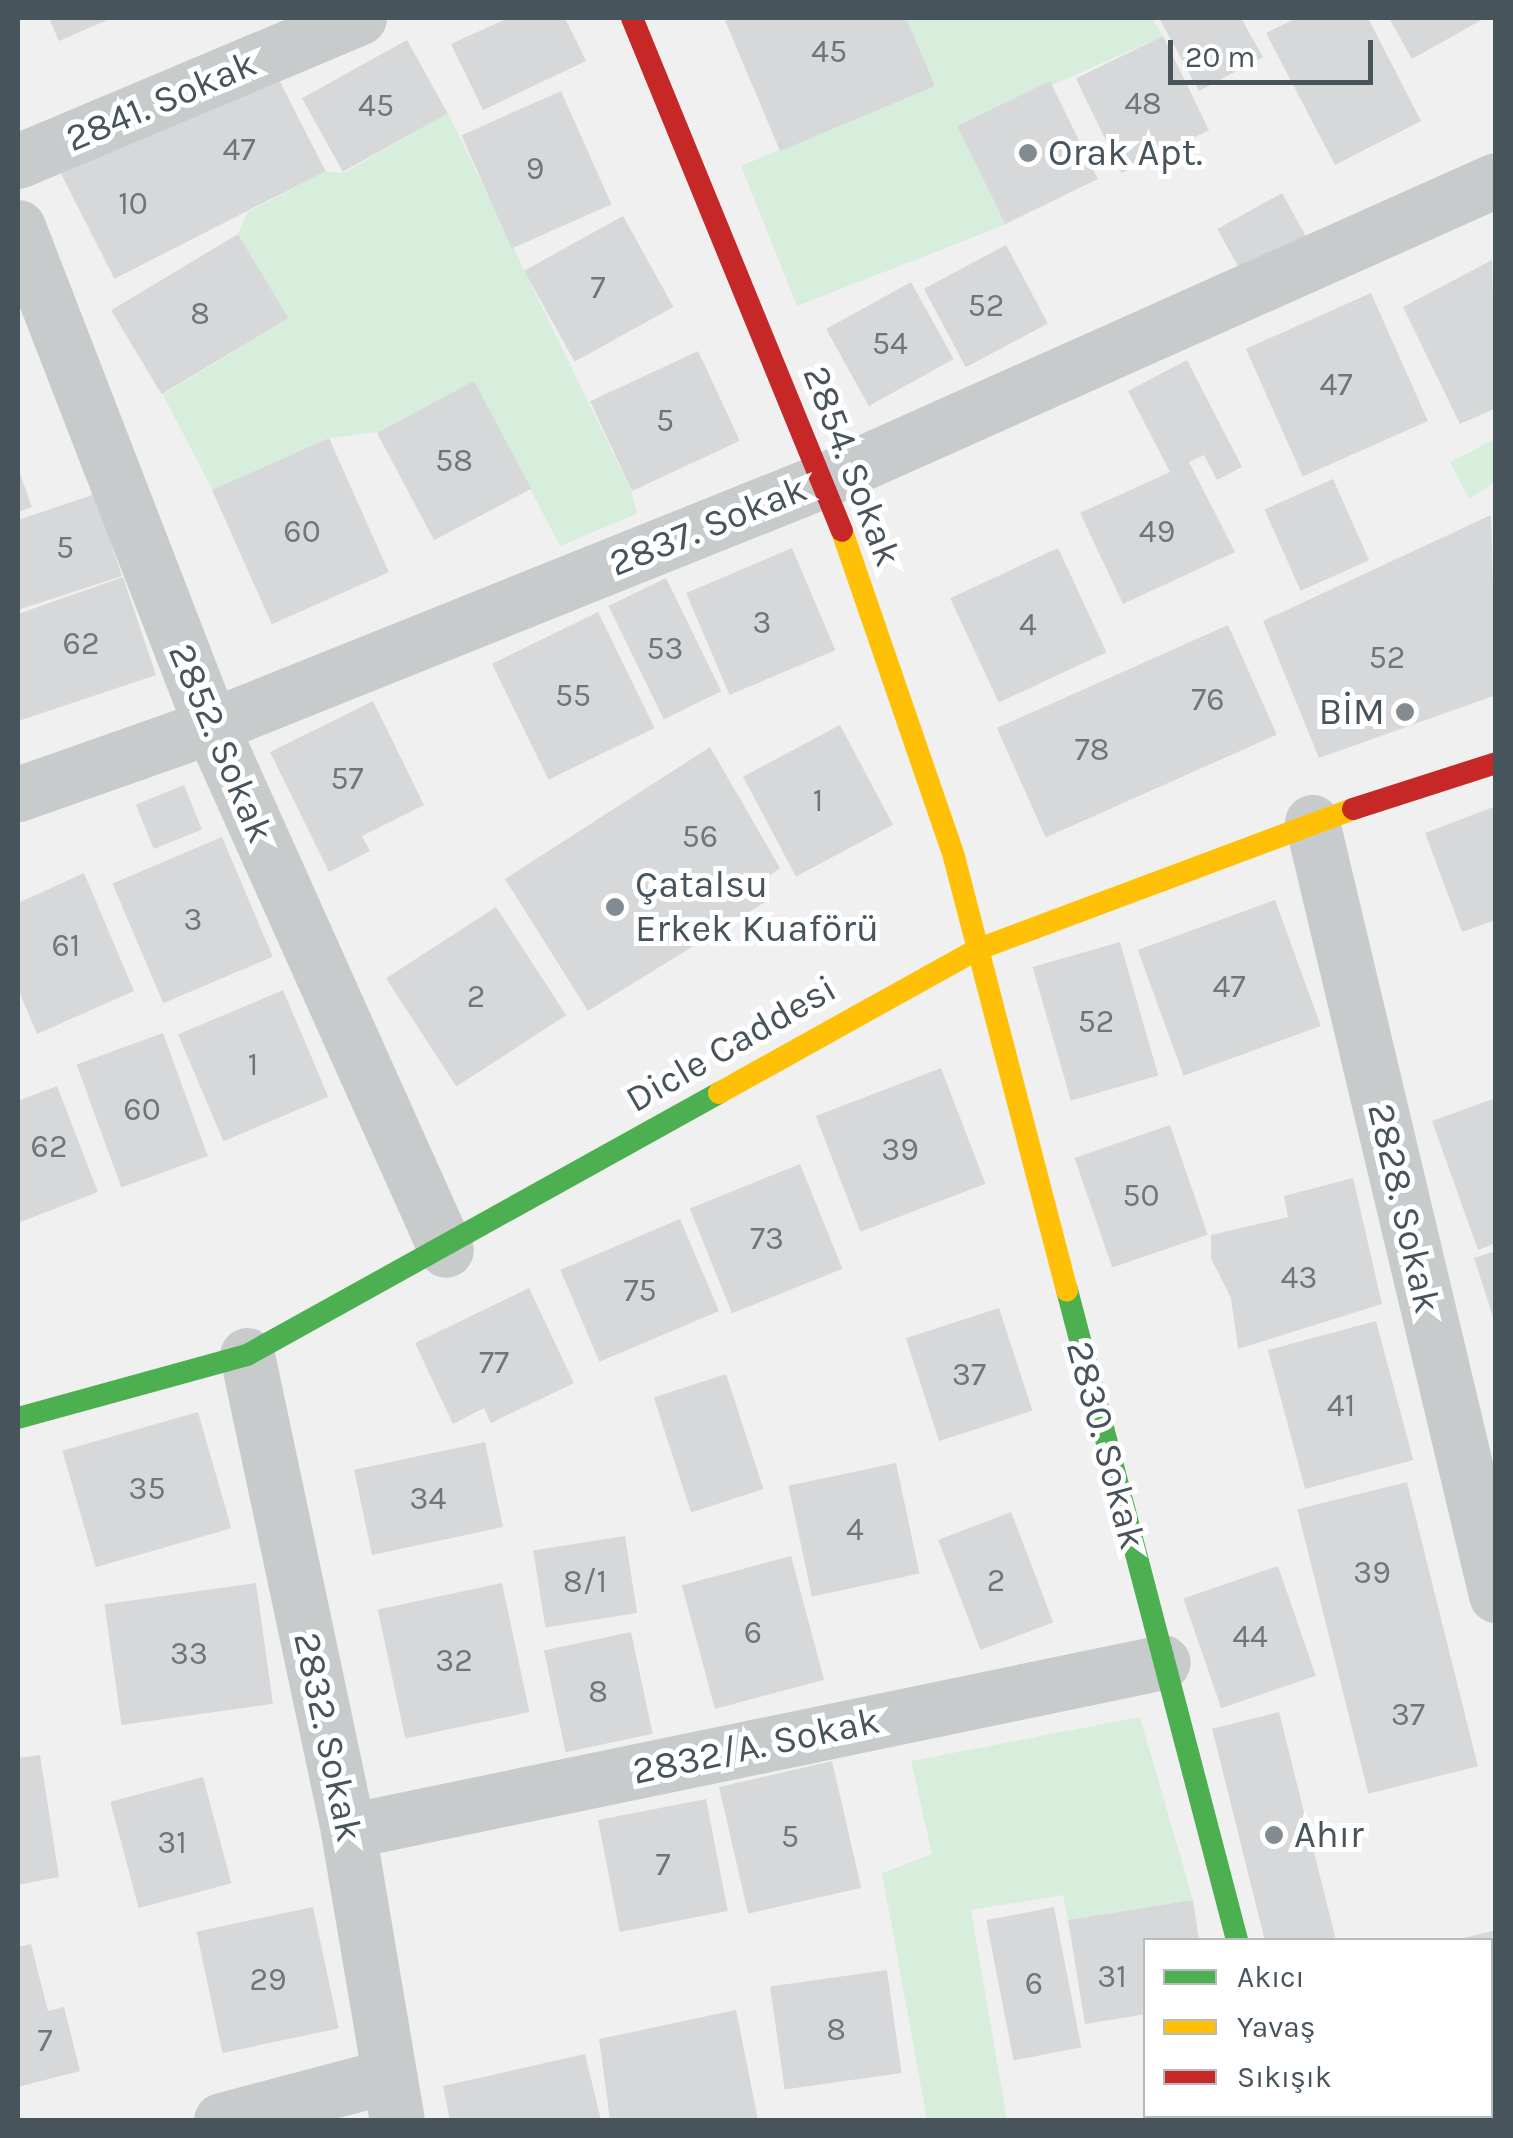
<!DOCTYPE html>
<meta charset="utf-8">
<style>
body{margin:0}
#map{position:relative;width:1513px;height:2138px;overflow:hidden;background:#f1f0f0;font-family:Karla,sans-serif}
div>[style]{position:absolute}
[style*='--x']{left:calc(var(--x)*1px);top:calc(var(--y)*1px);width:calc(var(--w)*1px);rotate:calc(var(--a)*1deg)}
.green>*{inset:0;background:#d7eedd}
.building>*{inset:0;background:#d7d8d9;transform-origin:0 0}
.street>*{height:55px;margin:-27.5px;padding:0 27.5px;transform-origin:27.5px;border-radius:27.5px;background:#c8cbcc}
.fast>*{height:22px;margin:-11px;padding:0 11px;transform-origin:11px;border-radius:11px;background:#4caf50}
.slow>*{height:22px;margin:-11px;padding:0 11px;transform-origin:11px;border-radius:11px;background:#ffc107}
.jam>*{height:22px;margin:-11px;padding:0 11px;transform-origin:11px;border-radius:11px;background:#c62828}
.dots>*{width:28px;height:28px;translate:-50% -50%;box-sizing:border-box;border:5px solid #fff;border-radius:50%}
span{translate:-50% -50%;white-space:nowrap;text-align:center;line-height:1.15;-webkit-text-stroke:10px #fff;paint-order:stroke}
.number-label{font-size:32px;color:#6d767c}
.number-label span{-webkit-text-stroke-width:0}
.street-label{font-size:38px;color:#48545c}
.poi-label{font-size:38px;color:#48545c}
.left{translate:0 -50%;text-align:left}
.right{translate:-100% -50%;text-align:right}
.frame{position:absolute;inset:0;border:20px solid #48545c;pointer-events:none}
.legend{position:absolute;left:1143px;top:1938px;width:350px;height:180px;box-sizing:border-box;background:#fff;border:2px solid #b6bbbe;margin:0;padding:12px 18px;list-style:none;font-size:30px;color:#48545c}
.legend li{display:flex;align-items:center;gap:20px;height:50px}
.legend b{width:50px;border:2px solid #b6bbbe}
.scale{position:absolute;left:1168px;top:40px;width:205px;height:45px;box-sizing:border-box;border:5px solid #48545c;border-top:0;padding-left:12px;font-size:30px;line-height:35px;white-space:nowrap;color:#48545c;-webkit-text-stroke:8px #fff;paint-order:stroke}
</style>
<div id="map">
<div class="green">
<i style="clip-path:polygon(906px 18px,1152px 18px,1163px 36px,959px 127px,1007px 224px,797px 306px,741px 166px,934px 86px)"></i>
<i style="clip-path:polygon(448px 113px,631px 490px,637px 514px,560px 546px,474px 382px,377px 432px,329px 438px,213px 491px,163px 395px,288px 318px,238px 234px,248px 212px,326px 171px,344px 173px)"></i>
<i style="clip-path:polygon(1495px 439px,1495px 482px,1469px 499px,1450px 462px)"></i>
<i style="clip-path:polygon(1140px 1717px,1193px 1900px,1068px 1920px,1063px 1895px,971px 1910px,1007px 2120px,927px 2120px,882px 1873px,932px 1854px,911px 1761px)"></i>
</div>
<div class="building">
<i style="clip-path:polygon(49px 18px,112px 18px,59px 41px)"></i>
<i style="clip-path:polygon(508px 18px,565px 18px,586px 61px,483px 110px,451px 44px)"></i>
<i style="clip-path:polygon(724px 18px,906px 18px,935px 86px,780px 151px)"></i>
<i style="clip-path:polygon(1159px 18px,1241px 18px,1263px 57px,1199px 91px)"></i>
<i style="clip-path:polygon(1297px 18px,1368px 18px,1421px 121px,1335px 165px,1266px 33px)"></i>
<i style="clip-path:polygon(1389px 18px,1485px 18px,1412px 59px)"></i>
<i style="left:1163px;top:36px;width:105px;height:97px;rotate:64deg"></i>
<i style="left:407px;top:40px;width:84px;height:120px;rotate:61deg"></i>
<i style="left:272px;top:66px;width:118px;height:237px;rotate:63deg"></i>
<i style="left:1050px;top:81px;width:109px;height:103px;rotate:64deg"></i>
<i style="left:561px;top:91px;width:124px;height:109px;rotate:66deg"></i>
<i style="left:1282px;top:193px;width:54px;height:74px;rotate:61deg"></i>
<i style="left:623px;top:216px;width:104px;height:113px;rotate:61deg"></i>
<i style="left:238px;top:234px;width:98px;height:148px;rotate:59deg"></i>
<i style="left:1006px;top:245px;width:89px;height:93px;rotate:62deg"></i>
<i style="clip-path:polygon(1492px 260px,1496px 408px,1460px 424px,1403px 307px)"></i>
<i style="left:911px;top:282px;width:88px;height:97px;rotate:61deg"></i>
<i style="left:1371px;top:293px;width:140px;height:137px;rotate:66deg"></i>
<i style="left:698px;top:351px;width:99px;height:119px;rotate:65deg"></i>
<i style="clip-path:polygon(1187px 360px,1242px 467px,1217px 480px,1204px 455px,1189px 462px,1235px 552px,1123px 604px,1080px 513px,1170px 472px,1128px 391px)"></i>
<i style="left:474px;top:381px;width:122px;height:110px;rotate:62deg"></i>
<i style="left:329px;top:438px;width:147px;height:128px;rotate:66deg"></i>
<i style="clip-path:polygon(18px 468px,32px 507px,18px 512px)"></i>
<i style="left:1333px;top:479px;width:89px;height:75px;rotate:66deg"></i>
<i style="clip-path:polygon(95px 494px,122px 576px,18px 610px,18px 520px)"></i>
<i style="clip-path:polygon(1491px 515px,1496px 695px,1319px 758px,1263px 621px)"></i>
<i style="left:792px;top:548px;width:111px;height:115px;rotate:67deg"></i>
<i style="left:1058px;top:548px;width:115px;height:119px;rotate:65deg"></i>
<i style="clip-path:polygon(123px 577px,156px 675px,18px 721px,18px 614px)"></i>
<i style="left:666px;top:578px;width:126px;height:64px;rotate:64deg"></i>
<i style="left:598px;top:612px;width:129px;height:118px;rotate:64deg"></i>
<i style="left:1228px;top:625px;width:120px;height:253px;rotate:66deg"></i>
<i style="clip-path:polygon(373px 701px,424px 805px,362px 836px,370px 851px,329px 872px,270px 752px)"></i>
<i style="left:840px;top:725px;width:113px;height:110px;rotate:62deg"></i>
<i style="clip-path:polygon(710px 747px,780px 868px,760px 882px,770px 899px,588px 1011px,505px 879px)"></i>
<i style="left:184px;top:785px;width:48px;height:52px;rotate:68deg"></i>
<i style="clip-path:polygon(1496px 806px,1496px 920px,1462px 932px,1425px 833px)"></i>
<i style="left:222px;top:837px;width:130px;height:119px;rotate:67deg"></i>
<i style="clip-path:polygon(84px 873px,134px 991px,37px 1034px,18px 989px,18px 903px)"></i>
<i style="left:1275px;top:900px;width:134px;height:146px;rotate:70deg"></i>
<i style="left:496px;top:907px;width:129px;height:131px;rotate:57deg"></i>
<i style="left:1120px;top:942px;width:139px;height:91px;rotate:74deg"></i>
<i style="left:283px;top:990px;width:116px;height:114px;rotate:67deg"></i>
<i style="left:163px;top:1033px;width:131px;height:92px;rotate:70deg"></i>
<i style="left:941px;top:1068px;width:124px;height:134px;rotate:69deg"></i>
<i style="clip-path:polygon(57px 1086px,98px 1192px,18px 1223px,18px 1101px)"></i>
<i style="clip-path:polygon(1496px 1098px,1496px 1243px,1478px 1250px,1432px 1121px)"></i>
<i style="left:1170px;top:1125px;width:116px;height:101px;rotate:71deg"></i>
<i style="left:800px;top:1164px;width:113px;height:119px;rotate:68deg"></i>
<i style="clip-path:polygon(1353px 1178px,1382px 1304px,1238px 1349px,1231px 1298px,1211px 1258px,1211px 1235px,1288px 1217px,1284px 1196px)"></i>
<i style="left:680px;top:1219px;width:100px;height:130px;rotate:67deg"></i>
<i style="clip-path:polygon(1496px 1251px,1496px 1323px,1495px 1323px,1474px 1258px)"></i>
<i style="clip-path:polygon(529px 1288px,574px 1383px,491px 1423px,484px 1408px,453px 1424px,415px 1343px)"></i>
<i style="left:999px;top:1308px;width:108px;height:98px;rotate:72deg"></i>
<i style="left:1376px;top:1321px;width:144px;height:112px;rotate:75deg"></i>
<i style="left:726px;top:1374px;width:121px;height:76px;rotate:72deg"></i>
<i style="left:198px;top:1412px;width:121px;height:141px;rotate:74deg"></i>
<i style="left:485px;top:1442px;width:87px;height:134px;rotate:78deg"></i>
<i style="left:896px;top:1463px;width:113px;height:110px;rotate:78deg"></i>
<i style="left:1407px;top:1482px;width:293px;height:113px;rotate:76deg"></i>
<i style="left:1011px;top:1512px;width:118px;height:78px;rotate:69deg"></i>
<i style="left:625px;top:1536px;width:78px;height:93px;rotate:81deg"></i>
<i style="left:791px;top:1556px;width:128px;height:113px;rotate:75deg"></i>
<i style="left:1278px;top:1566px;width:116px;height:100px;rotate:71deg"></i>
<i style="left:256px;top:1583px;width:122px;height:153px;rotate:82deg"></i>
<i style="left:502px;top:1583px;width:132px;height:127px;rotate:78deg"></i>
<i style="left:631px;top:1632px;width:104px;height:89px;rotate:78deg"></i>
<i style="left:1279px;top:1712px;width:235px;height:69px;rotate:76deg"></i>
<i style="clip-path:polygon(40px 1755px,59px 1877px,18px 1885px,18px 1758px)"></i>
<i style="left:832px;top:1761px;width:130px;height:116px;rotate:77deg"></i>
<i style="left:203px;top:1777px;width:110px;height:96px;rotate:75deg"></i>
<i style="left:706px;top:1799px;width:114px;height:110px;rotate:79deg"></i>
<i style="clip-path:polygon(1193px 1900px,1199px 1940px,1146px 1940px,1146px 2014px,1085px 2024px,1068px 1920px)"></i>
<i style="left:313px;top:1907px;width:124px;height:119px;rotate:78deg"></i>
<i style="left:1054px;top:1907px;width:143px;height:69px;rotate:79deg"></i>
<i style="clip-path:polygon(1496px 1930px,1496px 2035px,1490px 2036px,1490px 1940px,1460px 1939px)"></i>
<i style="clip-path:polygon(31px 1944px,48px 2011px,64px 2007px,80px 2071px,18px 2087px,18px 1947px)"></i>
<i style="left:887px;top:1970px;width:104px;height:118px;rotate:82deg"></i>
<i style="clip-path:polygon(736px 2010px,758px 2120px,610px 2120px,599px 2039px)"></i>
<i style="clip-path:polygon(585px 2054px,601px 2120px,450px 2120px,443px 2086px)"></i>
<i style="clip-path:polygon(1496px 2101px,1496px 2120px,1424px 2120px,1490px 2116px)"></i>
</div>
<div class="street">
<i style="--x:18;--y:161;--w:370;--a:-22.8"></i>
<i style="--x:18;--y:227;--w:535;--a:68.85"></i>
<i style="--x:211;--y:726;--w:574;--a:65.85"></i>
<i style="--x:18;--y:794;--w:205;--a:-19.4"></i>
<i style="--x:211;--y:726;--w:661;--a:-21.87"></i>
<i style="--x:824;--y:480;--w:736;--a:-24.06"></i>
<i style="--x:1312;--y:822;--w:795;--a:76.61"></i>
<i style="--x:247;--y:1355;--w:487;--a:78"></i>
<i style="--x:348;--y:1831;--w:293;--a:80.4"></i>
<i style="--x:348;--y:1831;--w:832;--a:-11.71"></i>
<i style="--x:1490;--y:2062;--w:6;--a:-9"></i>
<i style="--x:221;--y:2120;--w:172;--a:-14.8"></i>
<i style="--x:1241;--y:2120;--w:30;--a:-8"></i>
</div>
<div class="fast">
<i style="--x:1067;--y:1290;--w:672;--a:75.34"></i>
<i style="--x:18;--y:1418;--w:238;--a:-15.4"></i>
<i style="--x:247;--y:1355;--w:540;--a:-29.03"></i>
</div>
<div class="slow">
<i style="--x:842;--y:531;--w:345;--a:71"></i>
<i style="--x:954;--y:857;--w:448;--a:75.4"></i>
<i style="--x:719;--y:1093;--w:294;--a:-29.1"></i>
<i style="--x:976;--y:950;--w:403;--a:-20.5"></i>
</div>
<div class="jam">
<i style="--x:632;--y:18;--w:554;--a:67.74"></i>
<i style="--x:1353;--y:809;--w:150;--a:-17.8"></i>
</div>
<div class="dots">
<i style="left:1028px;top:153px;background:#838b90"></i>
<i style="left:1405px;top:712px;background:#838b90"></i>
<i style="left:615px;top:907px;background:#838b90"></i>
<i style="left:1274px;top:1835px;background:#838b90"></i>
</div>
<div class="number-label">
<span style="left:829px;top:52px">45</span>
<span style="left:1143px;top:104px">48</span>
<span style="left:376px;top:106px">45</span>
<span style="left:239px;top:150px">47</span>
<span style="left:535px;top:169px">9</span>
<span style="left:133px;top:204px">10</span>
<span style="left:598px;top:288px">7</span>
<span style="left:986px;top:306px">52</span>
<span style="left:200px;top:314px">8</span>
<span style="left:890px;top:344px">54</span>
<span style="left:1336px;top:385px">47</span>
<span style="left:665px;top:421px">5</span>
<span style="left:454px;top:461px">58</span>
<span style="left:302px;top:532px">60</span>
<span style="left:1157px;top:532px">49</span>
<span style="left:65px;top:548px">5</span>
<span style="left:762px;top:623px">3</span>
<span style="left:1028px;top:625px">4</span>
<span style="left:81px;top:644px">62</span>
<span style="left:665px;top:649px">53</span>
<span style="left:1387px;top:658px">52</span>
<span style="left:573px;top:696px">55</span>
<span style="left:1208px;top:700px">76</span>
<span style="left:1092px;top:750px">78</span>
<span style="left:347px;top:779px">57</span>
<span style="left:818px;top:801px">1</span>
<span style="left:700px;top:837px">56</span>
<span style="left:193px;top:920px">3</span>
<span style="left:66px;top:946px">61</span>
<span style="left:1229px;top:987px">47</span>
<span style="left:476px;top:997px">2</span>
<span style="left:1096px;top:1022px">52</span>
<span style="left:253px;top:1065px">1</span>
<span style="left:142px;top:1110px">60</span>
<span style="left:49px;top:1147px">62</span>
<span style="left:900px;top:1150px">39</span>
<span style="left:1141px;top:1196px">50</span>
<span style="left:767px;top:1239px">73</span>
<span style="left:1299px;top:1278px">43</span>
<span style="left:640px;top:1291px">75</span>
<span style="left:494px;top:1363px">77</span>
<span style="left:969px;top:1375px">37</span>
<span style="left:1341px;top:1406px">41</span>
<span style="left:147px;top:1489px">35</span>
<span style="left:428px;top:1499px">34</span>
<span style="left:855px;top:1530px">4</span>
<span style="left:1372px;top:1573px">39</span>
<span style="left:996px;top:1581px">2</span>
<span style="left:585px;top:1582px">8/1</span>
<span style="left:753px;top:1633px">6</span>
<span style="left:1250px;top:1637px">44</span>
<span style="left:189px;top:1654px">33</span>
<span style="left:454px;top:1661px">32</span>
<span style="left:598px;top:1692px">8</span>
<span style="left:1408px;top:1715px">37</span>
<span style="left:790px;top:1837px">5</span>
<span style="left:172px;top:1843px">31</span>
<span style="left:663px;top:1865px">7</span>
<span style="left:1112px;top:1977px">31</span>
<span style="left:268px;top:1980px">29</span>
<span style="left:1034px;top:1984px">6</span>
<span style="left:836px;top:2030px">8</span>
<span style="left:45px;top:2041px">7</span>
</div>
<div class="street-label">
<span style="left:161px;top:101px;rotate:-23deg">2841. Sokak</span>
<span style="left:852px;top:466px;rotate:69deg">2854. Sokak</span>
<span style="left:708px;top:526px;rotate:-22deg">2837. Sokak</span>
<span style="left:221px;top:743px;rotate:67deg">2852. Sokak</span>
<span style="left:731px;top:1044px;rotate:-30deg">Dicle Caddesi</span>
<span style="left:1404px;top:1208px;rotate:77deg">2828. Sokak</span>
<span style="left:1106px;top:1445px;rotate:75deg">2830. Sokak</span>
<span style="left:328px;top:1737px;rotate:78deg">2832. Sokak</span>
<span style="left:756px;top:1746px;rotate:-12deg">2832/A. Sokak</span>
</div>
<div class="poi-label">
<span class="left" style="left:1048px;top:153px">Orak Apt.</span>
<span class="right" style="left:1385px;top:712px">BİM</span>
<span class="left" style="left:635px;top:907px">Çatalsu<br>Erkek Kuaförü</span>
<span class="left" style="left:1294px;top:1835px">Ahır</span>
</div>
<div class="frame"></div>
<ul class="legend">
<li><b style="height:12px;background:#4caf50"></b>Akıcı</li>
<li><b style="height:12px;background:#ffc107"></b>Yavaş</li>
<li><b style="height:12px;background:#c62828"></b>Sıkışık</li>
</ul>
<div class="scale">20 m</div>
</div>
